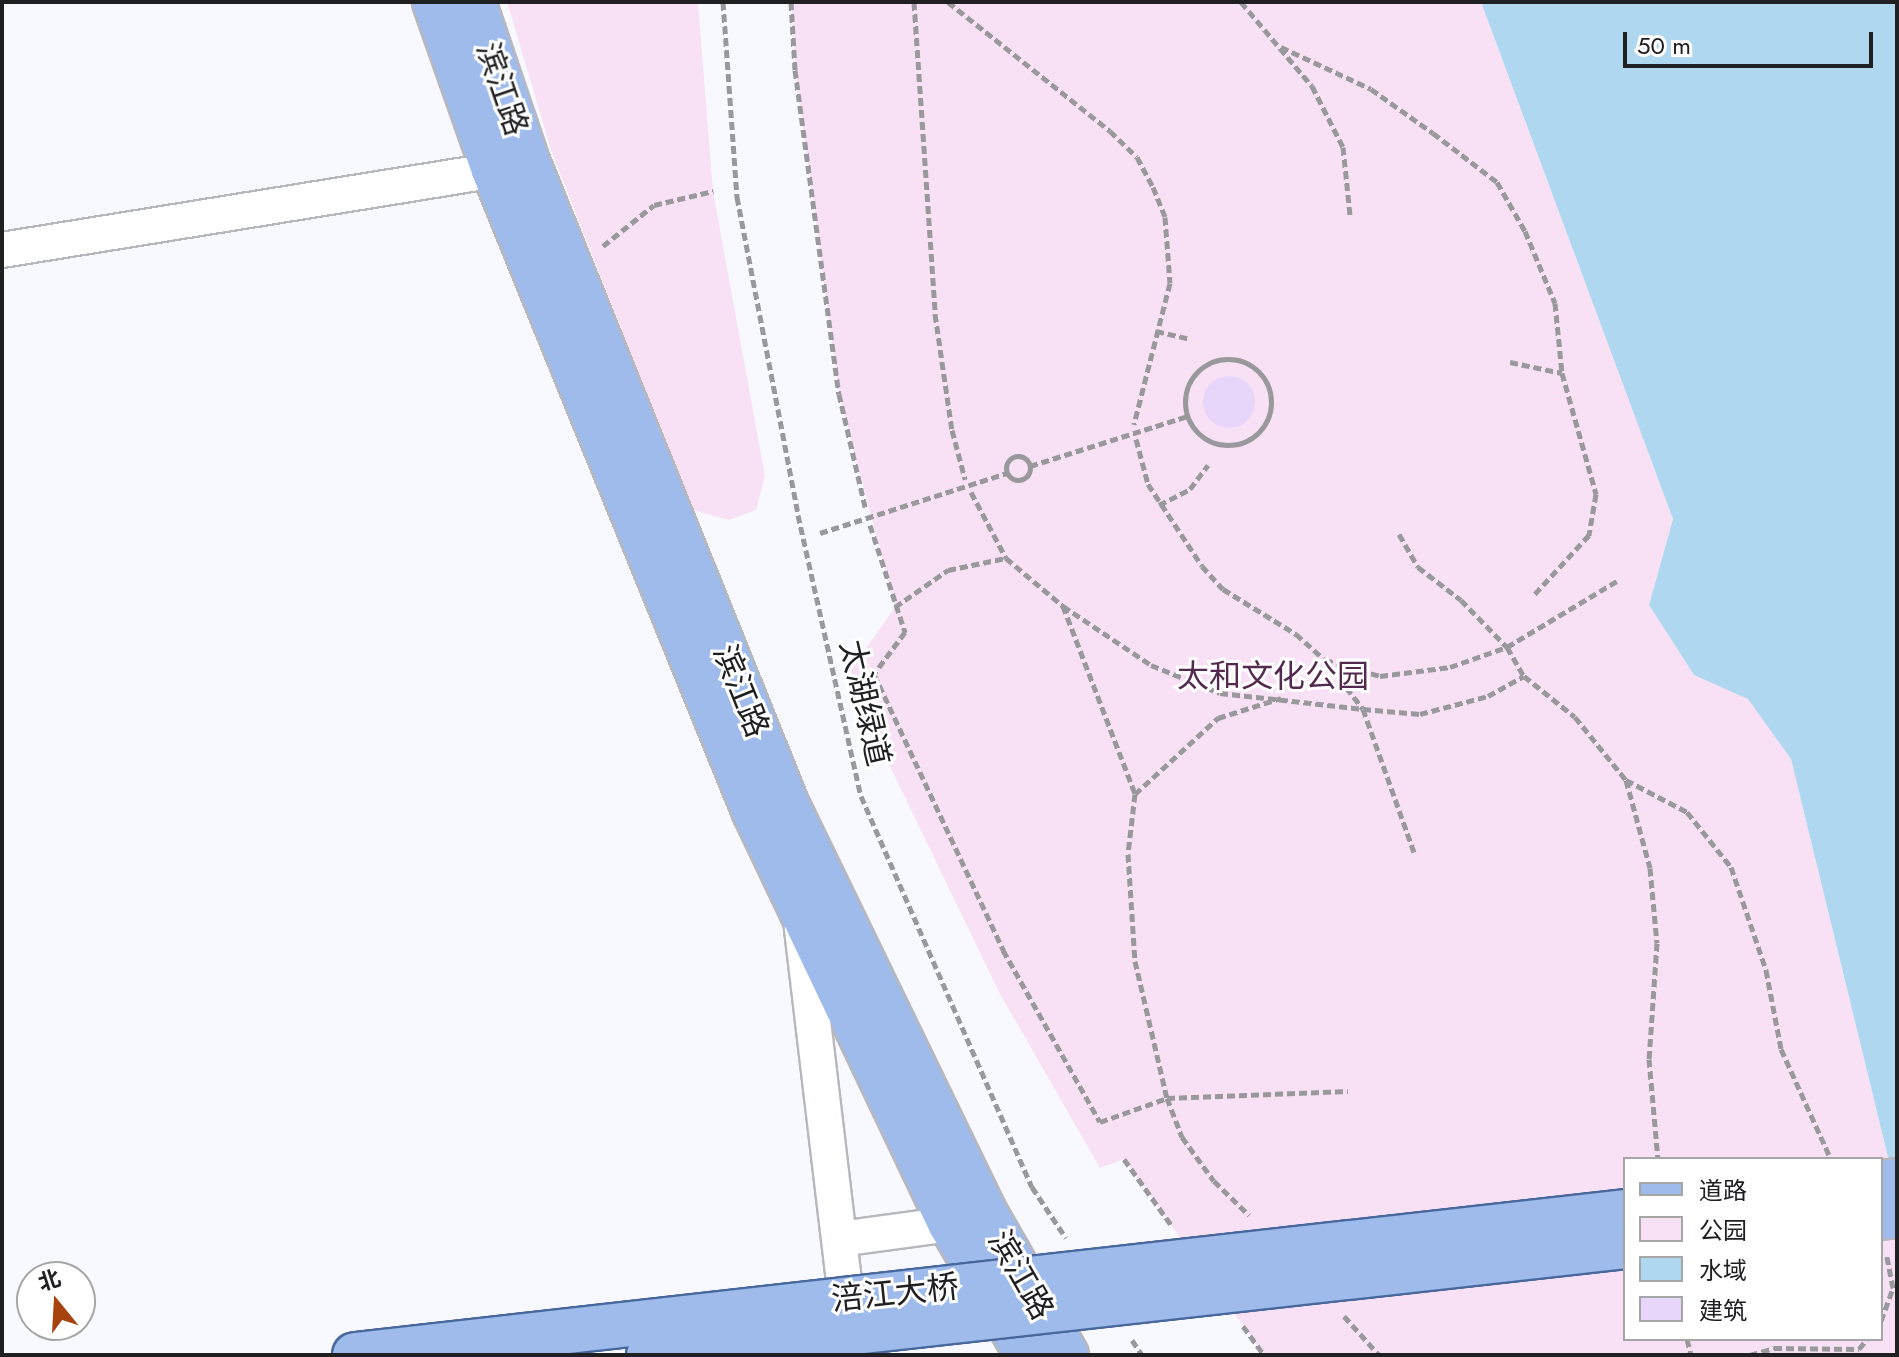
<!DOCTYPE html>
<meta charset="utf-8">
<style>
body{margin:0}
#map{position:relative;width:1899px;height:1357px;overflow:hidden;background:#f8f9fe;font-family:Jost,"Noto Sans SC",sans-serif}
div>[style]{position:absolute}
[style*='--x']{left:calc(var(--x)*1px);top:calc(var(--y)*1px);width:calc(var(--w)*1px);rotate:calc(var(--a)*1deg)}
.green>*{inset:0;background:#f9e1f5}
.water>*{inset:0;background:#afd7f0}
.building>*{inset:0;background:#e7d5fa}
.round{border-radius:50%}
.path>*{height:5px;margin-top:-2.5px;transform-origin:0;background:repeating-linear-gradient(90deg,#99999d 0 8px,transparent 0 12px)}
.path>.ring{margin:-2.5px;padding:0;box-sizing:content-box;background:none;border:5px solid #99999d;border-radius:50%}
.roads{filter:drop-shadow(2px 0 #b7b7be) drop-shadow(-2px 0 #b7b7be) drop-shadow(0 2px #b7b7be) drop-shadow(0 -2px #b7b7be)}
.minor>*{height:34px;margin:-17px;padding:0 17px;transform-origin:17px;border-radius:17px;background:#fff}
.primary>*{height:44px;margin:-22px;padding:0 22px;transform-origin:22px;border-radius:22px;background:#9ebbec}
.bridges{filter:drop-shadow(2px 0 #48689d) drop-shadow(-2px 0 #48689d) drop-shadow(0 2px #48689d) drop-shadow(0 -2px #48689d)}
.primary-bridge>*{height:44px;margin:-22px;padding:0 22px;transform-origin:22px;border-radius:22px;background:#9ebbec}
span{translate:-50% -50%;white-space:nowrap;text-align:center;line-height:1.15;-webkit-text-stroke:6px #fff;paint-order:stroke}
.street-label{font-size:32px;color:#202023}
.park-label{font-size:32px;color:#54294f}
.frame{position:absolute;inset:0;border:4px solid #202023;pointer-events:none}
.legend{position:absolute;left:1623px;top:1157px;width:260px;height:184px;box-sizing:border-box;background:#fff;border:2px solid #a6a6a7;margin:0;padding:10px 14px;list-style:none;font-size:24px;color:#202023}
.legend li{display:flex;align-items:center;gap:16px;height:40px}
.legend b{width:40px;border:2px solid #a6a6a7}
.north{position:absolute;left:16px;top:1261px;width:80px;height:80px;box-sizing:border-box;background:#fff;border:2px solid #a6a6a7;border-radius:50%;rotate:342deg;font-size:22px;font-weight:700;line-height:32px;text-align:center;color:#202023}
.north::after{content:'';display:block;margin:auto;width:28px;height:36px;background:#a74310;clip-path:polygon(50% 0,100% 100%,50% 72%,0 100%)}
.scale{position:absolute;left:1623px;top:32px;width:250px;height:36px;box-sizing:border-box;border:4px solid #202023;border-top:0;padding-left:10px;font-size:24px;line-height:28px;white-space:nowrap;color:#202023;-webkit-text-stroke:6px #fff;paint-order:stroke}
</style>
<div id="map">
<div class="green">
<i style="clip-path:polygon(507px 2px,698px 2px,713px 191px,765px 476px,756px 510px,729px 520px,692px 510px,552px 153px)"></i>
<i style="clip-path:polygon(evenodd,791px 2px,1481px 2px,1673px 519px,1649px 605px,1694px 675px,1748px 698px,1791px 759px,1897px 1194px,1897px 1355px,1264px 1355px,1124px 1159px,1100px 1168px,1000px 994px,858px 700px,851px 670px,895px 607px,839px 394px,795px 70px,791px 2px,1625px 1159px,1881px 1159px,1881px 1339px,1625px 1339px,1625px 1159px)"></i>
</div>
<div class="water">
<i style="clip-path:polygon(1481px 2px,1897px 2px,1897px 1194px,1791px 759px,1748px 699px,1694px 675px,1649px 605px,1673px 519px)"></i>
</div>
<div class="building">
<i class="round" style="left:1203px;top:376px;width:52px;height:52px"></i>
</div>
<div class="path">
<i style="--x:723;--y:2;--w:196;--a:85.9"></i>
<i style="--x:737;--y:197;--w:324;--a:79.1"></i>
<i style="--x:798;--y:515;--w:288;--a:77.4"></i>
<i style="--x:861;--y:796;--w:427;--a:66.4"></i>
<i style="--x:1032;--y:1187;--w:61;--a:56.3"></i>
<i style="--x:791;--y:2;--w:68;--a:86.6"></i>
<i style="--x:795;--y:70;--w:327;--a:82.3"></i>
<i style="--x:839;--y:394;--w:120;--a:77"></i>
<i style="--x:914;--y:2;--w:313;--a:86.1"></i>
<i style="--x:935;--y:314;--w:117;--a:81.7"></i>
<i style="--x:952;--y:430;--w:51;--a:75.1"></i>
<i style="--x:948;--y:2;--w:207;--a:38.5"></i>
<i style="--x:1110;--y:131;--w:37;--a:44"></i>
<i style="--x:1137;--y:157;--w:34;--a:62"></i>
<i style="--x:1153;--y:187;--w:32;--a:68"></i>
<i style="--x:1165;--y:217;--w:66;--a:85.7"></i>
<i style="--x:1170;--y:283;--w:146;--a:104.3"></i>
<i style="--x:1241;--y:2;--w:110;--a:49.8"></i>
<i style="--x:1312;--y:86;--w:68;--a:63.1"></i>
<i style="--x:1343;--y:147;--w:68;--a:84.1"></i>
<i style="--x:1281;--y:47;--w:99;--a:25"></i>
<i style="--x:1371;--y:89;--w:76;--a:35.4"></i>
<i style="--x:1433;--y:133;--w:81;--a:37.4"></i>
<i style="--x:1497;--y:182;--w:56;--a:60.3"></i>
<i style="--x:1525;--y:231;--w:78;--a:67.4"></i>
<i style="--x:1555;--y:303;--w:70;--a:84.3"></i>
<i style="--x:1562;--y:373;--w:126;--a:74.3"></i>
<i style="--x:1596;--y:494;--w:42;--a:99.7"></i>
<i style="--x:1589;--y:535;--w:84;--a:132.6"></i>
<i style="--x:603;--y:246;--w:65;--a:-38.8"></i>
<i style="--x:654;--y:205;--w:61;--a:-13.3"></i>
<i style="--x:1156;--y:331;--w:35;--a:13"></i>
<i class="ring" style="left:1185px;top:359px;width:81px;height:81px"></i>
<i style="--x:1510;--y:362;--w:53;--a:11.9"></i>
<i style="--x:1136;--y:439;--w:47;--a:75.1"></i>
<i style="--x:1148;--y:484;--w:98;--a:56.6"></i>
<i style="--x:1202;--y:566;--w:31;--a:48"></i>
<i style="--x:1223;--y:589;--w:86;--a:31.7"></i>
<i style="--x:1296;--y:634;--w:38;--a:42"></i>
<i style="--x:1324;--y:659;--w:63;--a:52"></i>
<i style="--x:1363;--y:709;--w:57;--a:5"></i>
<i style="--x:1420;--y:714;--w:70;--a:-14.8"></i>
<i style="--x:1488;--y:696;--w:41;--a:-29.1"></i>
<i class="ring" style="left:1006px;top:456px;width:19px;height:19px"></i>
<i style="--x:1030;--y:466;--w:166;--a:-17.6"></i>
<i style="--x:971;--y:492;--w:75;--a:62.1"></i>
<i style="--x:1006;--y:558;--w:75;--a:40.1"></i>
<i style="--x:1063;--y:606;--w:106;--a:33.8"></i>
<i style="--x:1151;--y:665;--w:74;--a:22.1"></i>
<i style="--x:1220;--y:693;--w:144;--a:6.4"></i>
<i style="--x:1363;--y:709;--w:152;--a:70.4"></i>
<i style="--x:1159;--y:505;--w:35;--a:-27"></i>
<i style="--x:1190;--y:489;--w:30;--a:-53"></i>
<i style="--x:870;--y:525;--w:113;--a:71.9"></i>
<i style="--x:905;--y:632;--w:52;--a:126.4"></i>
<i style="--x:874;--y:674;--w:305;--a:64.9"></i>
<i style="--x:1003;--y:950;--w:197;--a:60.6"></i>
<i style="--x:1100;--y:1122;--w:71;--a:-19.7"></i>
<i style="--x:1167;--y:1098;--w:181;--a:-2.2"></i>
<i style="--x:820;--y:533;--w:196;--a:-17.8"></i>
<i style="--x:1399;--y:534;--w:38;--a:60"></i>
<i style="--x:1418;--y:567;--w:54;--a:37.5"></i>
<i style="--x:1461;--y:600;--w:66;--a:45.6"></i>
<i style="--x:1507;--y:647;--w:34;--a:60"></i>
<i style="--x:1524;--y:676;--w:65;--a:38.8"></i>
<i style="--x:1575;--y:717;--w:81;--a:51"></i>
<i style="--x:1626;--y:780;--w:91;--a:74.7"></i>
<i style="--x:1650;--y:868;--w:75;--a:84.7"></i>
<i style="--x:1657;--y:943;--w:116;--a:93.9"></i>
<i style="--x:1649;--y:1059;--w:100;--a:84.9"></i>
<i style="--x:1063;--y:606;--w:201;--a:69"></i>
<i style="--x:1135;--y:794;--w:60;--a:96.7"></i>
<i style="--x:1128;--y:854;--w:107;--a:86.3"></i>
<i style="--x:1135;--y:961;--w:141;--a:76.9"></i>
<i style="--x:1167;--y:1098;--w:42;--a:69"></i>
<i style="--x:1182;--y:1137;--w:54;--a:54"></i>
<i style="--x:1214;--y:1181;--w:49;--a:44.2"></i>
<i style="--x:895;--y:607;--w:65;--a:-34.9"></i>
<i style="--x:948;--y:570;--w:59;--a:-11.7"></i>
<i style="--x:1325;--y:660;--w:57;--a:16.2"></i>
<i style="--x:1380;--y:676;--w:71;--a:-7.3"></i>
<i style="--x:1450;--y:667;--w:60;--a:-19.3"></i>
<i style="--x:1507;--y:647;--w:128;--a:-31"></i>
<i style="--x:1626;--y:780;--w:69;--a:27.7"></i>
<i style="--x:1687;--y:812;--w:70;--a:51.3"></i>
<i style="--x:1731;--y:867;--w:109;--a:71.2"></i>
<i style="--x:1766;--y:970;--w:80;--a:79.2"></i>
<i style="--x:1781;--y:1049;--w:121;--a:65.6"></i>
<i style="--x:1135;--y:794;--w:113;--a:-42.5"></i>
<i style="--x:1218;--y:718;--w:66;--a:-17.6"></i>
<i style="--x:1124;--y:1159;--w:82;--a:54.4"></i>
<i style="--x:1344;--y:1316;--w:52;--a:48.1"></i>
<i style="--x:1881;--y:1321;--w:35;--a:-70"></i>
<i style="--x:1893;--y:1288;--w:36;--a:-101"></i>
<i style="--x:1243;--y:1326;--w:36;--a:54"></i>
<i style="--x:1687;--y:1339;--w:16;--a:76"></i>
<i style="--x:1132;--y:1340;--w:18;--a:56"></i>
<i style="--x:1750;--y:1355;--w:25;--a:-16"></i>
<i style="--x:1774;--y:1348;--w:85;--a:0.7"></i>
<i style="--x:1859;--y:1349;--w:13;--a:-51"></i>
</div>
<div class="roads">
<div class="minor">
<i style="--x:2;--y:250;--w:498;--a:-9.2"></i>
<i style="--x:802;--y:929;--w:429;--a:83.2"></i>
<i style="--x:840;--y:1239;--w:112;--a:-7.7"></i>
</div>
<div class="primary">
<i style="--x:435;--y:2;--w:178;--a:70.6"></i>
<i style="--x:494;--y:170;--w:693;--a:67.88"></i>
<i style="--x:755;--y:812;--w:456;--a:64.6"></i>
<i style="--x:951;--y:1224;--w:152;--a:59.6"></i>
<i style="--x:473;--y:2;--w:166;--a:71.3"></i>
<i style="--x:526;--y:159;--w:698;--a:68.03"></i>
<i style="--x:787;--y:806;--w:451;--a:64.1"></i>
<i style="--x:984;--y:1212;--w:165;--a:60.2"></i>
<i style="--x:1881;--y:1183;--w:16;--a:-7"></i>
<i style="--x:1881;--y:1217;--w:16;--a:-7"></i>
</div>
</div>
<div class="bridges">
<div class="primary-bridge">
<i style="--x:355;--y:1355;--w:1278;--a:-6.42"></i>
<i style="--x:649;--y:1355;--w:982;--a:-6.37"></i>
</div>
</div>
<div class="street-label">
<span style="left:502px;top:89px;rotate:71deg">滨江路</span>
<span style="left:741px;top:691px;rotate:68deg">滨江路</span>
<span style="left:865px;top:703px;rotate:77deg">太湖绿道</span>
<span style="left:1021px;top:1275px;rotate:60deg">滨江路</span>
<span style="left:895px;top:1293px;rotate:-6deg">涪江大桥</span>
</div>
<div class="park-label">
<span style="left:1273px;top:676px">太和文化公园</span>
</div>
<div class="frame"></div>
<ul class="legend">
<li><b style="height:10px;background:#9ebbec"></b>道路</li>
<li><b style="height:22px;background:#f9e1f5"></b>公园</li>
<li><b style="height:22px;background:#afd7f0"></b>水域</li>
<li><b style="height:22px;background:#e7d5fa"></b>建筑</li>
</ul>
<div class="north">北</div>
<div class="scale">50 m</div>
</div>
